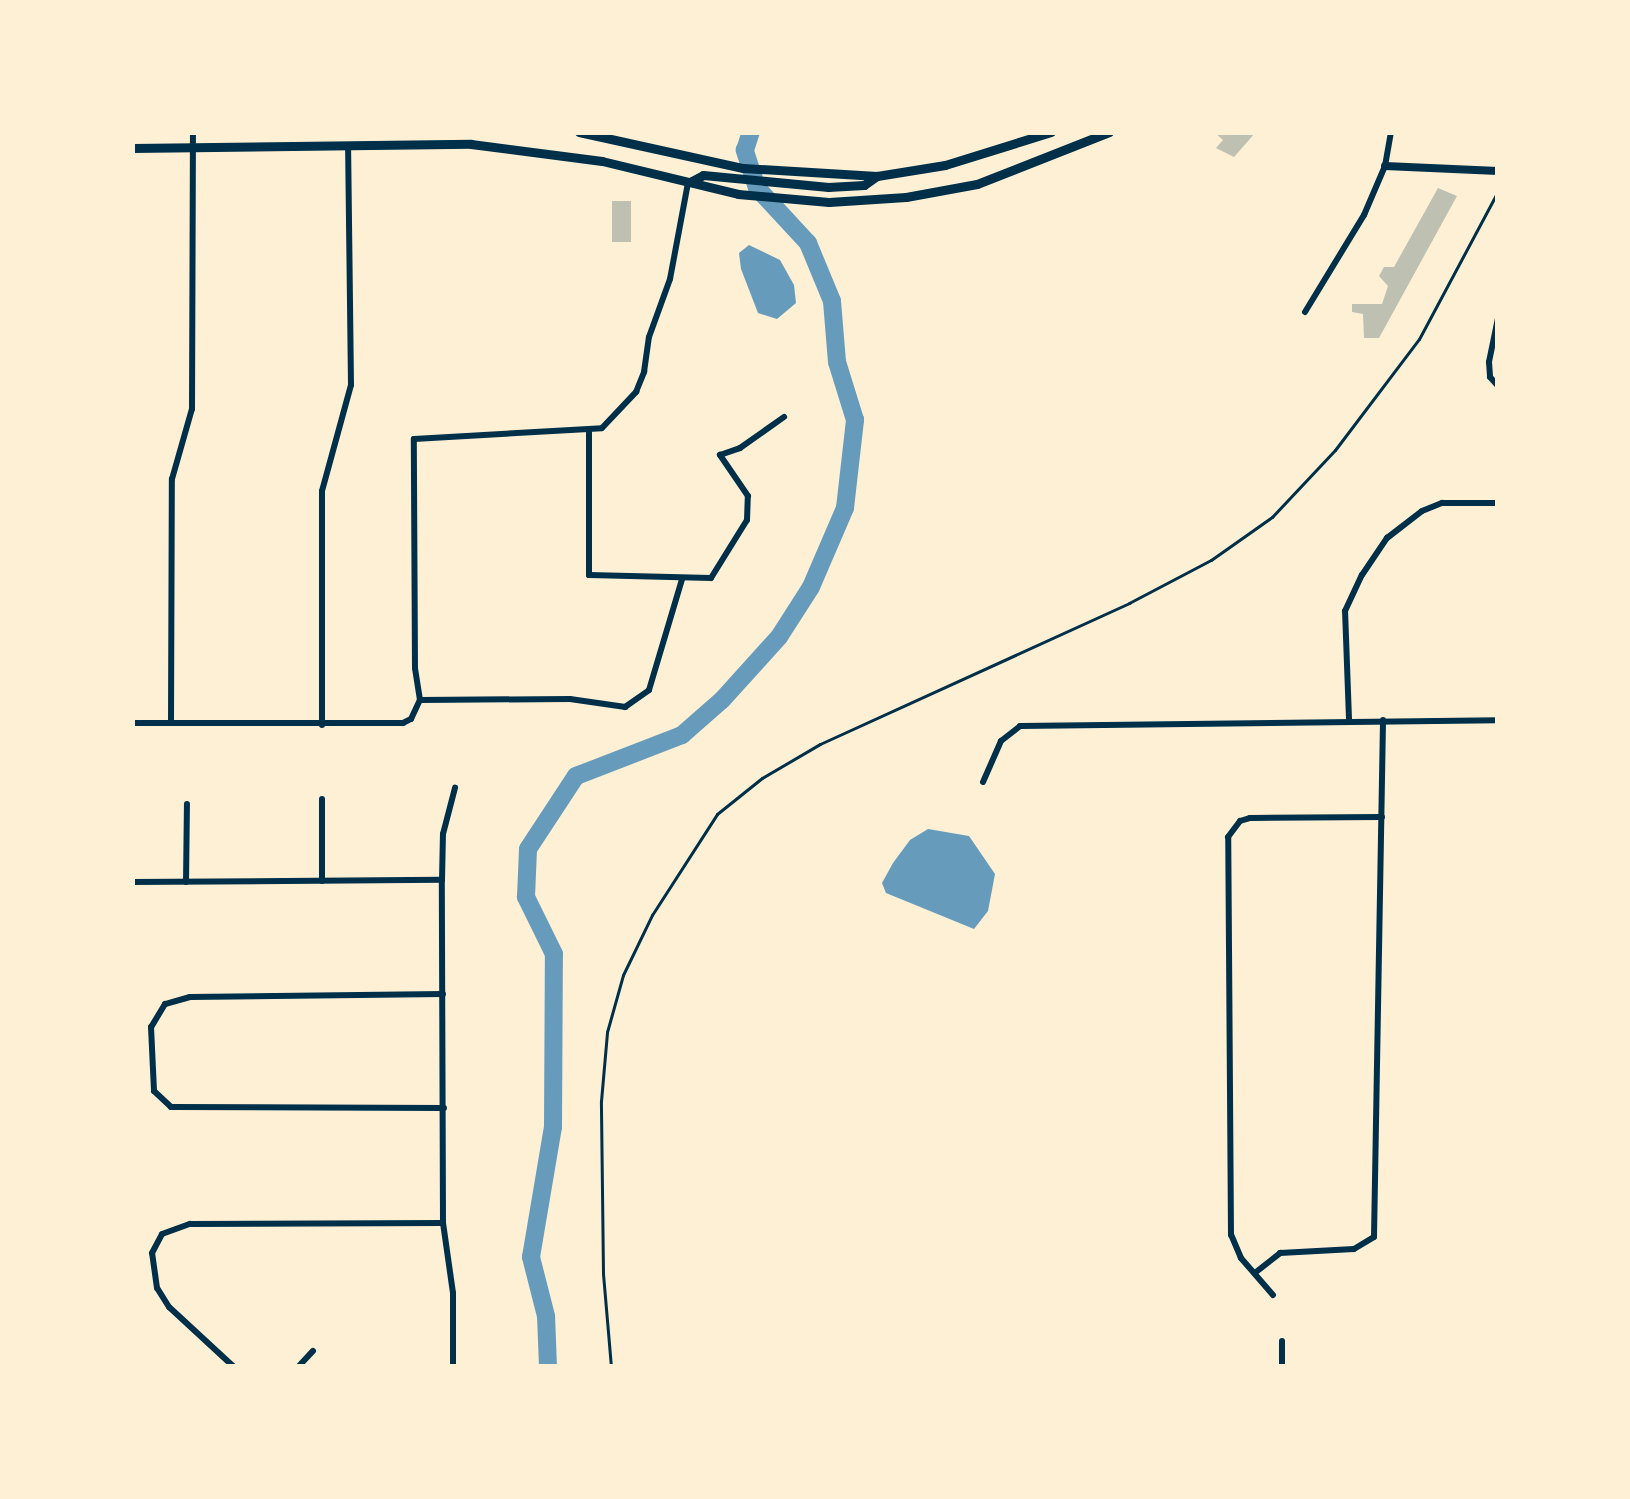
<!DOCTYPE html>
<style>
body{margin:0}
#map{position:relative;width:1630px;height:1499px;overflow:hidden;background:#fdf0d5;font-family:"DM Sans",sans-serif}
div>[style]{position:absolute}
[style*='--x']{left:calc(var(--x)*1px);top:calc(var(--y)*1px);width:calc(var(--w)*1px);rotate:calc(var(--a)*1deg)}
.water>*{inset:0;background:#669bbc}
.river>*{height:18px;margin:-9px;padding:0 9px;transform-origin:9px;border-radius:9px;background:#669bbc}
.building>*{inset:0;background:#bec0b2;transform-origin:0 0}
.path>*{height:3px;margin:-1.5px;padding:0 1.5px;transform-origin:1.5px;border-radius:1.5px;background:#003049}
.minor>*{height:6px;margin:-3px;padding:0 3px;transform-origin:3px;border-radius:3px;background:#003049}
.tertiary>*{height:8px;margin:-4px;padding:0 4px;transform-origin:4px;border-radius:4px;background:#003049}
.primary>*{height:9px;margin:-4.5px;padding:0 4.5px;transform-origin:4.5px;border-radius:4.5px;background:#003049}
span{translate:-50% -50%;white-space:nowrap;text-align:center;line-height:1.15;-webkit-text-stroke:9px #fdf0d5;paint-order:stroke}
.frame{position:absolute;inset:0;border:135px solid #fdf0d5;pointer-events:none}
</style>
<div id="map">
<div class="water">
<i style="clip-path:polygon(749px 245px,780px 260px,794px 285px,796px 303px,777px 319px,758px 313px,741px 269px,739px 253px)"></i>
<i style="clip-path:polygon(928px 829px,969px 836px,995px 874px,988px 911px,974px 929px,886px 893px,882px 883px,893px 863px,910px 840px)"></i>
</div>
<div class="river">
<i style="--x:548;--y:1367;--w:51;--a:-92.2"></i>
<i style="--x:546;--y:1316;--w:61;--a:-104.3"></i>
<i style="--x:531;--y:1257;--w:132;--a:-80.4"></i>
<i style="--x:553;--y:1127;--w:173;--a:-89.7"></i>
<i style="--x:554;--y:954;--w:64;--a:-116.2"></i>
<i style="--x:526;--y:897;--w:48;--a:-87.6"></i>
<i style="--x:528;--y:849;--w:87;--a:-56.7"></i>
<i style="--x:576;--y:776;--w:114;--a:-21.1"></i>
<i style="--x:682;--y:735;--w:53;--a:-41.2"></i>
<i style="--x:722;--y:700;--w:85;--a:-47.9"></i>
<i style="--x:779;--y:637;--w:59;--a:-57.4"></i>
<i style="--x:811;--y:587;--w:86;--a:-66.7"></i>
<i style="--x:845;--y:508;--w:89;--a:-83.5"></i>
<i style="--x:855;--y:420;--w:61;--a:-107.2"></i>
<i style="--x:837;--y:362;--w:61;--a:-94.7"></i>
<i style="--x:832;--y:301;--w:63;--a:-112.5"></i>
<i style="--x:808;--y:243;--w:75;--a:-132.8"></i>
<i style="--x:757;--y:188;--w:40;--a:-108"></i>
<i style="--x:745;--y:150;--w:19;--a:-72"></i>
</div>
<div class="building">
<i style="clip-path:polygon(1214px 132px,1256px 132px,1234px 157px,1216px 148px,1223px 140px)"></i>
<i style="clip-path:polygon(1438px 188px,1457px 196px,1379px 338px,1364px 338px,1363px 314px,1352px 312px,1352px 304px,1382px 304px,1388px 286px,1379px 276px,1384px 267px,1394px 267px)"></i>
<i style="left:612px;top:201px;width:19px;height:41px"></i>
</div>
<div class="path">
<i style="--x:611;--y:1367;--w:94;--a:-94.9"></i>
<i style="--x:603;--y:1273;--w:172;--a:-90.7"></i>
<i style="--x:601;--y:1101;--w:69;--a:-85"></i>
<i style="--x:607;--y:1032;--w:59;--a:-74.3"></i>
<i style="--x:623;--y:975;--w:67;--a:-64.2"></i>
<i style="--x:652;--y:915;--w:120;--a:-57.2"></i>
<i style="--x:717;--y:814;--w:58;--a:-38.7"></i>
<i style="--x:762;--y:778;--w:67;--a:-30.4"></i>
<i style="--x:820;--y:744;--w:340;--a:-24.5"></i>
<i style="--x:1129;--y:603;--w:93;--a:-27.7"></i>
<i style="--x:1211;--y:560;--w:75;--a:-35.2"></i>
<i style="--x:1272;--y:517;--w:92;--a:-46.8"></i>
<i style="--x:1335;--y:450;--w:139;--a:-52.9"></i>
<i style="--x:1419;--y:339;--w:168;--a:-61.9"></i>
</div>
<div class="minor">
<i style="--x:1305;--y:312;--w:114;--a:-58.7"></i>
<i style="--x:1364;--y:215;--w:53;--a:-66.8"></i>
<i style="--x:1385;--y:166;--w:35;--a:-80"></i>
<i style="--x:1498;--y:318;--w:45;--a:101.6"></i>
<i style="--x:1489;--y:362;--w:15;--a:86"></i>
<i style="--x:1490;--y:377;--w:12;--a:48"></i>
<i style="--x:589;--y:431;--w:144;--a:90"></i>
<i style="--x:589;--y:575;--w:122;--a:1.4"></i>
<i style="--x:711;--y:578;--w:68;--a:-58.2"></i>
<i style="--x:747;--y:520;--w:24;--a:-88"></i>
<i style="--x:748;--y:496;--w:50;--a:-124.3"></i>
<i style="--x:720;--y:455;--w:21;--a:-19"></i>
<i style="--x:740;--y:448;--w:54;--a:-35.2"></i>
<i style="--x:420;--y:700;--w:32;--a:-99"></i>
<i style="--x:415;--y:668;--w:229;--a:-90.3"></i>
<i style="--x:414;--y:439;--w:188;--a:-3.3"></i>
<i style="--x:602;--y:428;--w:50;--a:-46.6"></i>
<i style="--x:636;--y:392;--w:22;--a:-68"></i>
<i style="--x:644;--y:372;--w:35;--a:-82"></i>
<i style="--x:649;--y:337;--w:62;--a:-70.1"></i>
<i style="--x:670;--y:279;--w:98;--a:-79.4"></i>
<i style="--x:1349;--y:719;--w:108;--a:-92.1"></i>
<i style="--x:1345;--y:611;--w:40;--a:-65"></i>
<i style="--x:1362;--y:575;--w:45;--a:-56"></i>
<i style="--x:1387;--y:538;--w:44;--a:-37.6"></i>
<i style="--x:1422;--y:511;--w:22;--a:-22"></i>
<i style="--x:1442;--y:503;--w:56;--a:0"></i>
<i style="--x:132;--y:723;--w:271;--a:0"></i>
<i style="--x:403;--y:723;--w:9;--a:-27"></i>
<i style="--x:411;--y:719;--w:21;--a:-65"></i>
<i style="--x:420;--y:700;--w:150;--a:-0.4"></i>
<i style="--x:570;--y:699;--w:56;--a:8.3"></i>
<i style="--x:625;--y:707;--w:29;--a:-35"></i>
<i style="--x:649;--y:690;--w:116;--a:-73.4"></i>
<i style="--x:171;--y:723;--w:244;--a:-89.8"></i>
<i style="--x:172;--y:479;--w:73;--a:-74.1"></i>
<i style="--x:192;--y:409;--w:277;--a:-89.8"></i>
<i style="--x:322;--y:725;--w:234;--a:-90"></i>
<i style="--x:322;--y:491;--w:110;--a:-74.7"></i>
<i style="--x:351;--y:385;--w:238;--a:-90.7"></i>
<i style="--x:983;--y:782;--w:45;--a:-66.3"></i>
<i style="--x:1001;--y:741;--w:24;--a:-38"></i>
<i style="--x:1020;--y:726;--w:478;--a:-0.7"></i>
<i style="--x:322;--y:881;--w:82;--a:-90"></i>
<i style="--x:132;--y:882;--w:310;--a:-0.4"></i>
<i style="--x:186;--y:882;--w:78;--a:-89.3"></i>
<i style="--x:443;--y:994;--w:253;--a:179.3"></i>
<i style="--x:190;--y:997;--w:26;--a:164"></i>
<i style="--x:165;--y:1004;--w:27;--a:121"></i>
<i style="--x:151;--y:1027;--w:64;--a:87.3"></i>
<i style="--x:154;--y:1091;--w:23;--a:43"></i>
<i style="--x:171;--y:1107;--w:273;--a:0.2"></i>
<i style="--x:1256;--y:1272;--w:31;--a:-38"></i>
<i style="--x:1280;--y:1253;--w:74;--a:-3.1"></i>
<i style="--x:1354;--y:1249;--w:23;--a:-31"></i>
<i style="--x:1374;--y:1237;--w:517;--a:-89"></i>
<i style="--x:1273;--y:1295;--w:49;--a:-130.9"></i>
<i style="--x:1241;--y:1258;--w:25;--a:-113"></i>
<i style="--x:1231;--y:1235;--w:398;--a:-90.4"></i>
<i style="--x:1228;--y:837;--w:20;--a:-53"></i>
<i style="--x:1240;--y:821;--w:10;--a:-17"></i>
<i style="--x:1250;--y:818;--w:132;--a:-0.4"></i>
<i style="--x:1282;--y:1341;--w:26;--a:90"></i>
<i style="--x:234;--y:1367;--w:88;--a:-137.3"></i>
<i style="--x:169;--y:1307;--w:22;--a:-122"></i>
<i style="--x:157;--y:1288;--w:35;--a:-98"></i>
<i style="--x:152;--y:1253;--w:21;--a:-62"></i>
<i style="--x:162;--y:1234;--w:30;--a:-20"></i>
<i style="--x:190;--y:1224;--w:253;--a:-0.2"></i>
<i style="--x:298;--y:1367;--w:22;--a:-47"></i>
<i style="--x:453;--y:1367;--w:74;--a:-90"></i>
<i style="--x:453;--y:1293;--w:71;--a:-98.1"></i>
<i style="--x:443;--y:1223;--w:343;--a:-90.2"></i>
<i style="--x:442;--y:880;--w:46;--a:-88.8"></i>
<i style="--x:443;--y:834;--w:48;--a:-75.4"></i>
</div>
<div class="tertiary">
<i style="--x:1385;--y:166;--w:113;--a:2.5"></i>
</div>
<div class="primary">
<i style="--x:579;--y:132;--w:168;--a:12.4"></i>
<i style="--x:743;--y:168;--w:134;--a:3.4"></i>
<i style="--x:877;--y:176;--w:69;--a:-9.2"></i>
<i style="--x:945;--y:165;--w:111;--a:-17.3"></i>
<i style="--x:132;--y:148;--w:339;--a:-0.7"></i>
<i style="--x:471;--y:144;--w:132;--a:7.4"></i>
<i style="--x:602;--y:161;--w:140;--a:13.6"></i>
<i style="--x:738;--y:194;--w:91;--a:5"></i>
<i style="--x:829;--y:202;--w:77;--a:-3.7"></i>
<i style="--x:906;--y:197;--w:72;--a:-10.4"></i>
<i style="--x:977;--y:184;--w:142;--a:-21.5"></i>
<i style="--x:690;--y:182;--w:15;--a:-28"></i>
<i style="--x:703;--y:175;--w:126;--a:5.5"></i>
<i style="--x:828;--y:187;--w:36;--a:-3"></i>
<i style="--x:864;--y:185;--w:16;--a:-35"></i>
</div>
<div class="frame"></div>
</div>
